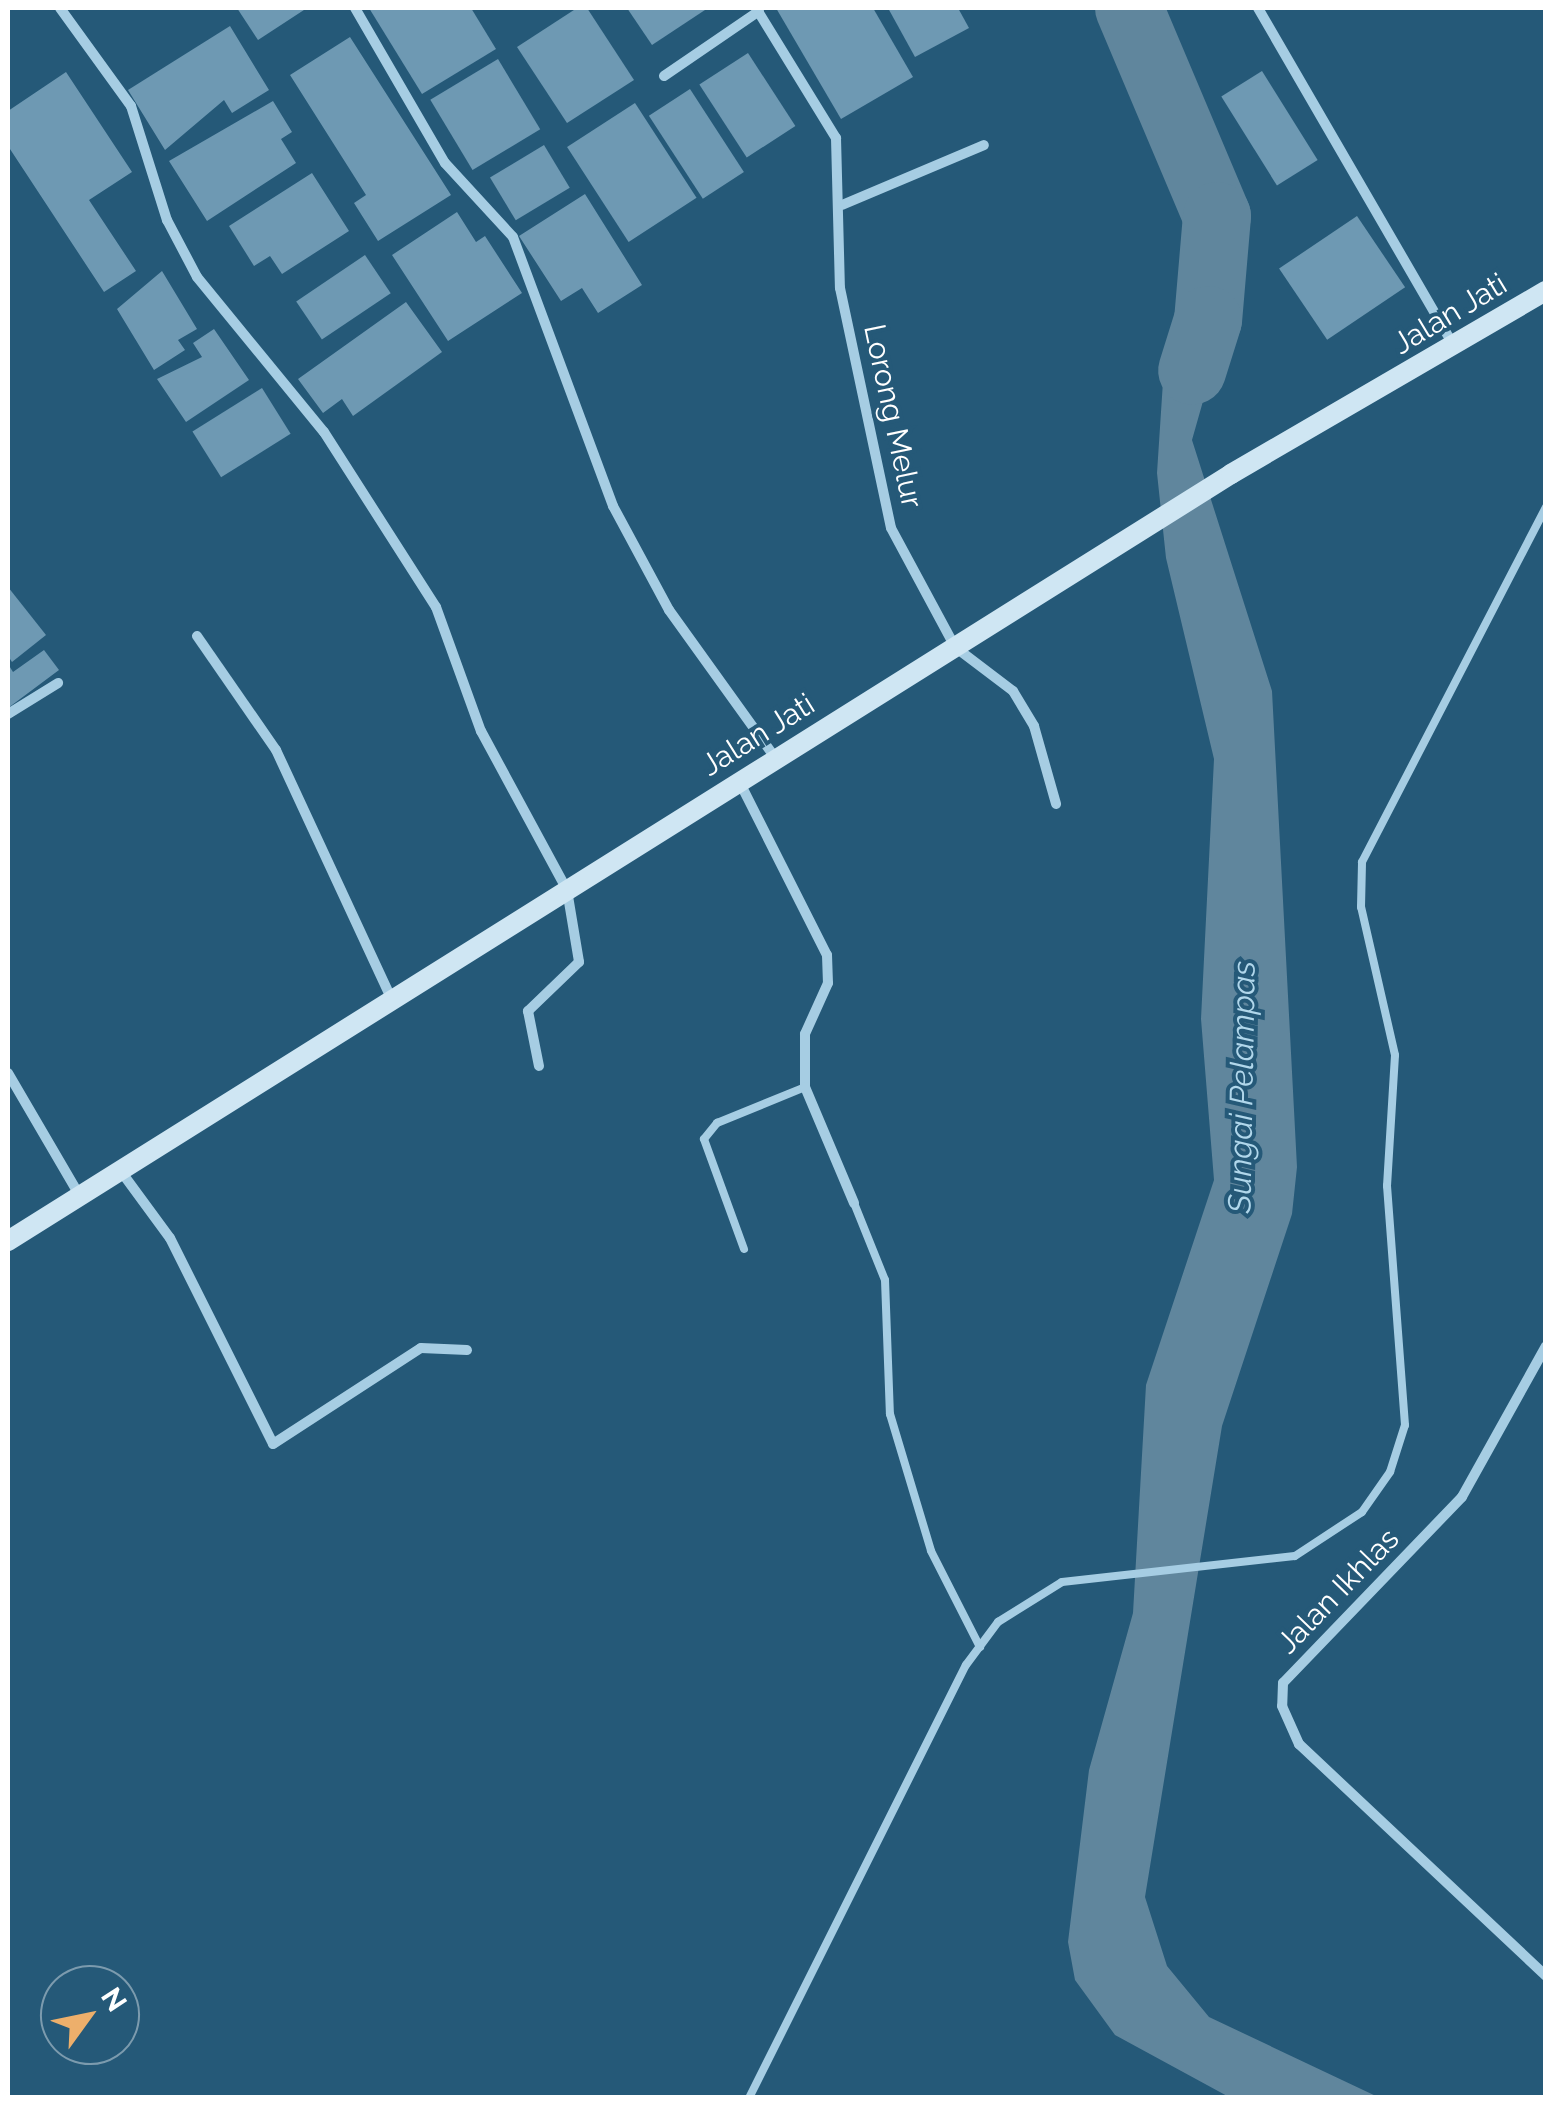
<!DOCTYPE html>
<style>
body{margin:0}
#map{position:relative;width:1553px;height:2105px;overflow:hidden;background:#255978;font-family:Raleway,sans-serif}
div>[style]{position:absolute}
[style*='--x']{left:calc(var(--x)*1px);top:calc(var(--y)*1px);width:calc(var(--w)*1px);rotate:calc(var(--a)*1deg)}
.water>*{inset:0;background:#60869d}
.river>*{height:68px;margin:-34px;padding:0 34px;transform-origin:34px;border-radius:34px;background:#60869d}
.building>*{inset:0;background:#6e99b3;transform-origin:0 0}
.lane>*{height:8px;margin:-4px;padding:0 4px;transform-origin:4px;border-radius:4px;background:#a6cde3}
.street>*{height:10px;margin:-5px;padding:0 5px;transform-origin:5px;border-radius:5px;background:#a6cde3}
.secondary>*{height:20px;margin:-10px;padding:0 10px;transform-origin:10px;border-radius:10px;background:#cfe6f3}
span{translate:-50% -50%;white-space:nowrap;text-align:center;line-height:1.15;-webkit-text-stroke:8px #255978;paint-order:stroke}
.street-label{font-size:30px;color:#fff}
.water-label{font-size:32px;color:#b1d7eb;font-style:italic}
.frame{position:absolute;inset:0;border:10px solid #fff;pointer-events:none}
.north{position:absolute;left:40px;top:1965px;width:100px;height:100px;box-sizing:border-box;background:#255978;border:2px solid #7c9bae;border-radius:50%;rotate:57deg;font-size:28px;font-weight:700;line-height:40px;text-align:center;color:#fff}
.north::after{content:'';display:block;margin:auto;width:35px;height:45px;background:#edaf6b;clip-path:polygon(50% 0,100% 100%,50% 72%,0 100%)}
</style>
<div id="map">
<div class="water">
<i style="clip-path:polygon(1187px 278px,1232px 299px,1192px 440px,1272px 691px,1297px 1167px,1292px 1214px,1222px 1426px,1145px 1897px,1167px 1966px,1209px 2017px,1378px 2097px,1229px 2097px,1115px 2035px,1075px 1980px,1068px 1942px,1089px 1770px,1133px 1613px,1146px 1385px,1214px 1180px,1201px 1019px,1214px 759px,1166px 558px,1157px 473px,1164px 366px)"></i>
</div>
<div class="river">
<i style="--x:1129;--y:8;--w:226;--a:67.1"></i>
<i style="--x:1217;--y:216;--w:104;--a:94.9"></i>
<i style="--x:1208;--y:320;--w:53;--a:107.4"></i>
</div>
<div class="building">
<i style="clip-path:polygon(237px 8px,307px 8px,258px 40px)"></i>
<i style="clip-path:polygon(369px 8px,471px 8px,496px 49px,422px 94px)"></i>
<i style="clip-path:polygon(577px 8px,587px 8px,634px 80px,567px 123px,517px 47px)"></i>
<i style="clip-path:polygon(627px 8px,708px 8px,652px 45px)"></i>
<i style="clip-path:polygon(776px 8px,873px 8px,913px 77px,841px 119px)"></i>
<i style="clip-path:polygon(888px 8px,958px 8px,969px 28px,915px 57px)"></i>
<i style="clip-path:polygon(230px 26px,269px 90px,232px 113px,224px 100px,165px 150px,128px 90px)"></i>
<i style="clip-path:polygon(350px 37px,451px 195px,378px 241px,354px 203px,366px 195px,290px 75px)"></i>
<i style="left:748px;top:53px;width:87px;height:58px;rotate:57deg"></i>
<i style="left:498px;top:59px;width:82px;height:79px;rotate:59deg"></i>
<i style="left:1262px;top:71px;width:105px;height:48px;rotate:58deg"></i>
<i style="clip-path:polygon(66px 72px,132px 172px,89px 200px,136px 271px,104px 292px,8px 146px,8px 111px)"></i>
<i style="left:690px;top:89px;width:99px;height:49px;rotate:57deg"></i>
<i style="clip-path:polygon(273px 101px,292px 132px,281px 139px,296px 163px,207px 221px,169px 161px)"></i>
<i style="left:635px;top:103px;width:113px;height:81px;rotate:57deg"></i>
<i style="left:544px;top:145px;width:50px;height:63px;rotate:59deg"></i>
<i style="clip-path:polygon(312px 173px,349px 231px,282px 274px,270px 256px,254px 266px,229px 226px)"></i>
<i style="clip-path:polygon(585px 194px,642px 285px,598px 313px,582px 288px,561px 301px,519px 236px)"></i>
<i style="clip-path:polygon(457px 212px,476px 242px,485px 236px,522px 293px,448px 341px,392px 255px)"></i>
<i style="left:1357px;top:216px;width:86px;height:94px;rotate:56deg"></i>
<i style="left:365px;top:255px;width:46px;height:83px;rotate:56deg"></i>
<i style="clip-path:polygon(162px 271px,197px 329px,178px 340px,185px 350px,154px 370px,117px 309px)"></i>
<i style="clip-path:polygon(406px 302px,442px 352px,353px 416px,342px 399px,323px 413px,298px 379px)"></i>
<i style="clip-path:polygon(214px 329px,249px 380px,186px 422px,157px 379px,202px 357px,193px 343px)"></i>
<i style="left:262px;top:388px;width:54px;height:82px;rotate:58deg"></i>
<i style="clip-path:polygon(8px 587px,46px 635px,12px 662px,8px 656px)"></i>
<i style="clip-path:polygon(44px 650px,59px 670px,8px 708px,8px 664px,13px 672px)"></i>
</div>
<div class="lane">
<i style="--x:854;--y:1203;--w:83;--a:68.1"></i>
<i style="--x:885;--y:1280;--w:134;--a:87.9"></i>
<i style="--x:890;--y:1414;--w:143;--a:73.3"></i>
<i style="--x:931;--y:1551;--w:108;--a:63"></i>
<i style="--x:744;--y:1249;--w:117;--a:-110"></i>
<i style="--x:704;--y:1139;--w:21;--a:-51"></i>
<i style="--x:717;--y:1123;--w:95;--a:-22.2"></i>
<i style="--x:749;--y:2098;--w:484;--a:-63.4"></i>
<i style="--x:966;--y:1665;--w:54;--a:-53.3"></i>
<i style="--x:998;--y:1622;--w:75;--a:-32"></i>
<i style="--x:1062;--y:1582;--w:234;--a:-6.4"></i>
<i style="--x:1295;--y:1556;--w:80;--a:-33.3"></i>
<i style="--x:1362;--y:1512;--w:49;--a:-55"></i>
<i style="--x:1390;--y:1472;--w:49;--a:-72.3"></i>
<i style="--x:1405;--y:1425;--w:240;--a:-94.3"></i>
<i style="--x:1387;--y:1186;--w:131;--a:-86.5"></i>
<i style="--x:1395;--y:1055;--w:152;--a:-102.9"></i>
<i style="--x:1361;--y:907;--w:45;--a:-88.7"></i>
<i style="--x:1362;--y:862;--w:400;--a:-62.6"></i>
</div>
<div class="street">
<i style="--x:60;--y:8;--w:121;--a:54.1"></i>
<i style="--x:131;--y:106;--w:120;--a:72.5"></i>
<i style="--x:167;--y:220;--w:64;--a:62.2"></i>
<i style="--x:197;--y:277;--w:200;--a:50.7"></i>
<i style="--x:324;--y:432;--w:208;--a:57.4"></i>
<i style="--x:436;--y:607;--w:132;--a:70.1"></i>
<i style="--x:481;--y:731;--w:181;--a:61.6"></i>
<i style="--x:567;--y:890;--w:73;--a:80.5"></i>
<i style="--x:579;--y:962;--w:71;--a:136.1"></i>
<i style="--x:528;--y:1011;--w:56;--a:78.7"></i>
<i style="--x:355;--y:8;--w:179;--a:59.9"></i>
<i style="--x:445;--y:163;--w:100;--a:47.4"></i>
<i style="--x:513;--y:237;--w:287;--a:69.6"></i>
<i style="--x:613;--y:506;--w:118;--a:61.7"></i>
<i style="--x:669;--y:610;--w:183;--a:54.3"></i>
<i style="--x:756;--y:8;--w:153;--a:58.4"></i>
<i style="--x:836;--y:138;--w:150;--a:88.5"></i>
<i style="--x:840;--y:288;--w:245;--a:78"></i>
<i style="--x:891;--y:528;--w:135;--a:61.7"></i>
<i style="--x:955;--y:647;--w:73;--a:37.2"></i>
<i style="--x:1013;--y:691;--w:41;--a:59"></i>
<i style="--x:1034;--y:726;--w:81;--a:74.2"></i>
<i style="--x:1258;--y:8;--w:388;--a:59.9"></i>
<i style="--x:664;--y:76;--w:115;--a:-34.4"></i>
<i style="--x:842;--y:205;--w:154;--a:-22.9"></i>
<i style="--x:197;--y:636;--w:139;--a:55.3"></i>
<i style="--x:276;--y:750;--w:276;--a:65.1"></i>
<i style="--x:8;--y:714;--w:59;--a:-31.8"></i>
<i style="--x:740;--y:783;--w:193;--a:63.2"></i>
<i style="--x:827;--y:955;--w:28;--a:88"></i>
<i style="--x:828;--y:983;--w:56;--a:114.3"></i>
<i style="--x:805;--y:1034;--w:53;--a:90"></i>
<i style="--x:805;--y:1087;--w:126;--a:67.1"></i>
<i style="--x:8;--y:1073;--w:143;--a:59.7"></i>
<i style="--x:120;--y:1170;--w:84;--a:53.7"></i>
<i style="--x:170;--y:1238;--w:230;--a:63.4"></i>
<i style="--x:273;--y:1444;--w:176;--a:-33"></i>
<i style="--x:421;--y:1348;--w:46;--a:2.5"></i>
<i style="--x:1546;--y:1346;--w:173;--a:119.1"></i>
<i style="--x:1462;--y:1497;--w:258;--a:133.9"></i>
<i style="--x:1283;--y:1683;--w:23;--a:92"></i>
<i style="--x:1282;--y:1706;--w:42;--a:65.9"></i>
<i style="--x:1299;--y:1744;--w:339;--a:43.2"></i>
</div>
<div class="secondary">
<i style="--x:8;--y:1241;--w:1444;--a:-32.09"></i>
<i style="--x:1231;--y:474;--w:364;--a:-30.2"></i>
</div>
<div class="street-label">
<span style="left:1450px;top:314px;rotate:-31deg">Jalan Jati</span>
<span style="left:893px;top:416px;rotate:78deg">Lorong Melur</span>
<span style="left:758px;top:735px;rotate:-32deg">Jalan Jati</span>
<span style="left:1338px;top:1591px;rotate:-46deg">Jalan Ikhlas</span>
</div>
<div class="water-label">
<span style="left:1242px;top:1087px;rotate:-89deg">Sungai Pelampas</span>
</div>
<div class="frame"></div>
<div class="north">N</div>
</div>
